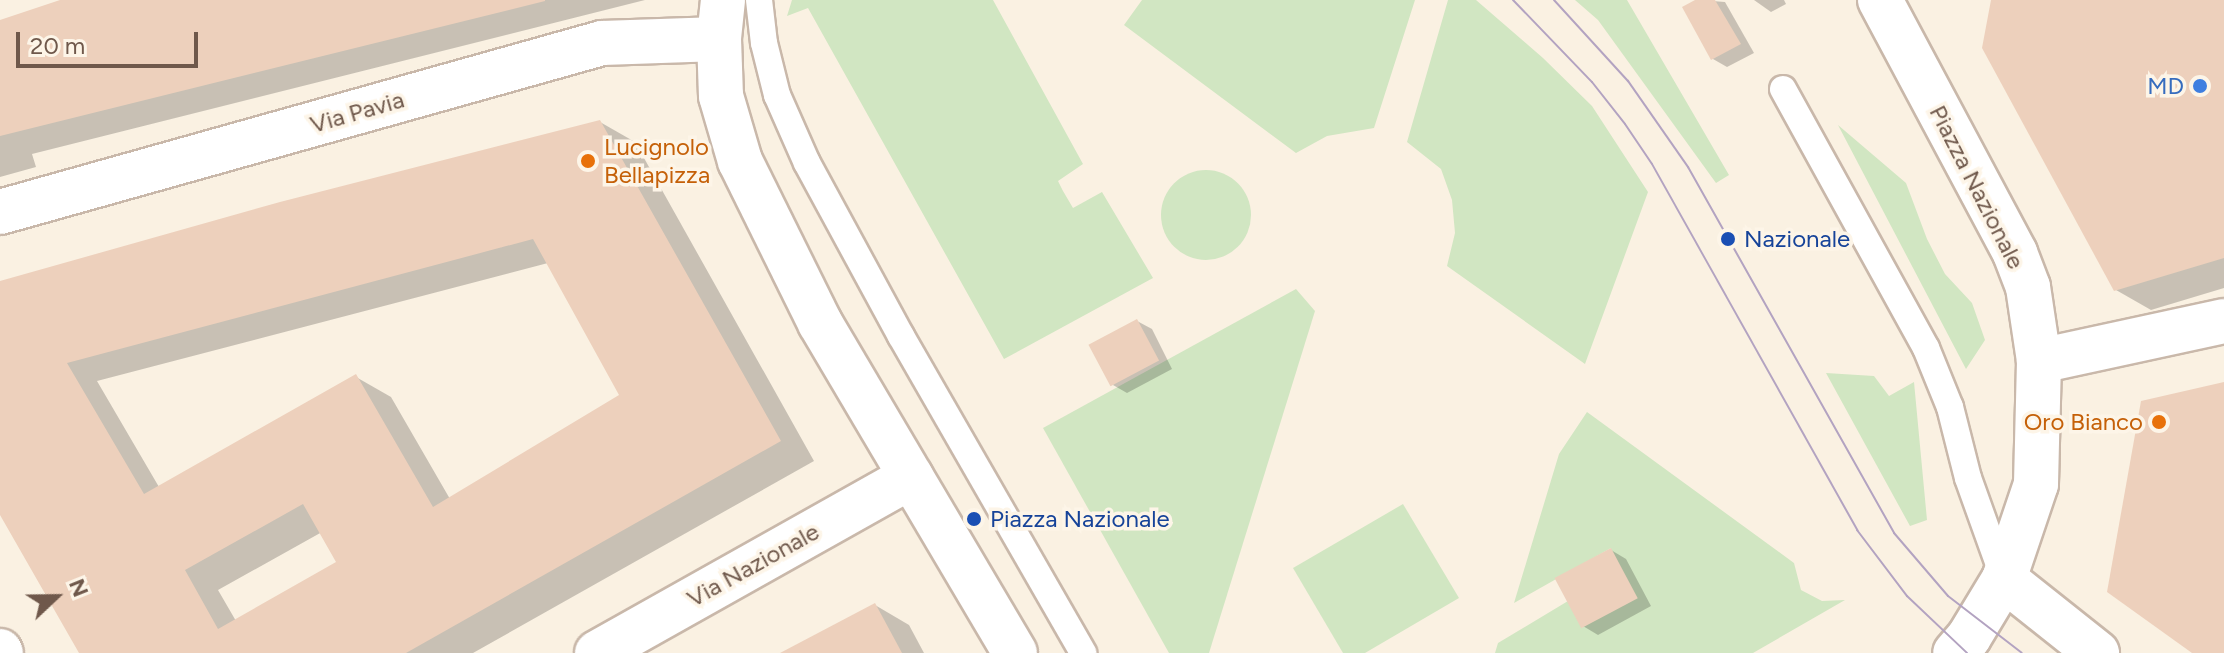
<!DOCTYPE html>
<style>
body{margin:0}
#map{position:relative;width:2224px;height:653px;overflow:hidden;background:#faf1e2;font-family:Figtree,sans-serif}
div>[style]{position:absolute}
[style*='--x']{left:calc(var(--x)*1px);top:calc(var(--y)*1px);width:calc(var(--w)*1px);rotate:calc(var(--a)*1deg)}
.green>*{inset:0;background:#d1e6c2}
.round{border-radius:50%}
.shadow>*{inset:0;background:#0003}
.building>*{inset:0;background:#edd0bc;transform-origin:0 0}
.roads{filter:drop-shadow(2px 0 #c9b8aa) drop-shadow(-2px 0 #c9b8aa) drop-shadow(0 2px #c9b8aa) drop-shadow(0 -2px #c9b8aa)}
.service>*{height:26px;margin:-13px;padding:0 13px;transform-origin:13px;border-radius:13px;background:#fff}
.minor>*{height:44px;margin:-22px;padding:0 22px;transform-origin:22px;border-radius:22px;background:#fff}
.secondary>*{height:44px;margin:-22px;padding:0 22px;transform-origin:22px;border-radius:22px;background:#fff}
.tram>*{height:2px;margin:-1px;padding:0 1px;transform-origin:1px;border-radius:1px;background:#b3a3c1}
.dots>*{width:22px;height:22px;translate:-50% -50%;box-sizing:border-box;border:4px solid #fdf5e8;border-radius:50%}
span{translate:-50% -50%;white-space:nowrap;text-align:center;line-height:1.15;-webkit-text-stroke:7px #fdf5e8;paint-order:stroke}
.shop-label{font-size:24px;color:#366cbe}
.right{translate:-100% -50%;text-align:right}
.street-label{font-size:24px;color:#6f584b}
.food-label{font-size:24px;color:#c56008}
.left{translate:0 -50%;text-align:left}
.transit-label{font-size:24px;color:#164399}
.north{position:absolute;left:16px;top:557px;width:80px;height:80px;-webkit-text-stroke:6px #fdf5e8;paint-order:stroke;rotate:68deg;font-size:22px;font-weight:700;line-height:32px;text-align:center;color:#6f584b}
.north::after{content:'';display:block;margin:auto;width:28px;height:36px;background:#6f584b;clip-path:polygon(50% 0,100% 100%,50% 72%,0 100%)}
.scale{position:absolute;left:16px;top:32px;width:182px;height:36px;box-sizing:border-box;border:4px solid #6f584b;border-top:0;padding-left:10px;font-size:24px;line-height:28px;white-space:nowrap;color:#6f584b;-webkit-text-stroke:6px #fdf5e8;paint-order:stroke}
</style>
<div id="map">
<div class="green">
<i style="clip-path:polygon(792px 0,993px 0,1083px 164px,1058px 181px,1063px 191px,1073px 208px,1102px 192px,1153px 278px,1004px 359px,808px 8px,787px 16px)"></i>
<i style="clip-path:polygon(1142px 0,1415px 0,1374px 128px,1327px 136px,1296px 153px,1124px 25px)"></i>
<i style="clip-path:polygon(1448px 0,1476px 0,1543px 58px,1592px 106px,1648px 192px,1585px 364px,1447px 266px,1455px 233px,1452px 200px,1441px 169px,1407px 142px)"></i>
<i style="clip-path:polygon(1575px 0,1627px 0,1729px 175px,1716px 183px,1598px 20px)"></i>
<i style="clip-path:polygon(1838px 125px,1906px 183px,1927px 239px,1945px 274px,1972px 303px,1985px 340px,1966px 369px)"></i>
<i class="round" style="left:1161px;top:170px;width:90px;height:90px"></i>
<i style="clip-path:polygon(1296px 289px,1315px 311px,1209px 653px,1169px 653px,1043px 428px)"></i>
<i style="clip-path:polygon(1826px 373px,1874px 376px,1889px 396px,1914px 382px,1927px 520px,1910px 526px)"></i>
<i style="clip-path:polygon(1587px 412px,1794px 563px,1801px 590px,1822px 601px,1845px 600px,1753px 653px,1495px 653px,1498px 643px,1568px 601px,1582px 628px,1611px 548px,1514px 603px,1559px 454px)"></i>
<i style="clip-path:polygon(1403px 504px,1459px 598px,1365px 653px,1343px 653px,1293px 568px)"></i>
</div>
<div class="shadow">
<i style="clip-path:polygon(66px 0,645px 0,32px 154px,36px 167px,0 177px,0 22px)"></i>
<i style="clip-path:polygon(1699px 0,1725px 2px,1754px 53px,1727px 67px,1713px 59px)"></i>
<i style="clip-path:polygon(1754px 0,1784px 0,1786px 4px,1771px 12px)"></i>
<i style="clip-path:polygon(1993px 0,2224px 0,2224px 288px,2151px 310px,2116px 290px)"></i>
<i style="clip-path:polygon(evenodd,600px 122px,635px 142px,814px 461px,473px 653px,81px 653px,0 511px,0 283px,600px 122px,548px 263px,621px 395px,450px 499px,391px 397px,356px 377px,159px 487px,97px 381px,548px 263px,600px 122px,322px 532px,339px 563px,236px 621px,218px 590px,322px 532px)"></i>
<i style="clip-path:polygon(1137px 321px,1152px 329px,1172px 369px,1127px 393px,1113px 385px)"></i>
<i style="clip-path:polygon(1611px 550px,1626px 559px,1651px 606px,1598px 635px,1583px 626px)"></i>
<i style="clip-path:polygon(875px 605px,909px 625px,924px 653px,784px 653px)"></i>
</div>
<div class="building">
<i style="clip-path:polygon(60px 0,545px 0,545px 1px,0 136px,0 20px)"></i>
<i style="clip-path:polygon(1695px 0,1715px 0,1741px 44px,1711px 60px,1682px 7px)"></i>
<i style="clip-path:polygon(1991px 0,2224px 0,2224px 258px,2114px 291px,1982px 48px)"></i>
<i style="clip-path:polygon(evenodd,600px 120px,781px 441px,406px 653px,79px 653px,0 515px,0 281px,280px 202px,600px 120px,533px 239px,619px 395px,433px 507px,356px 374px,144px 494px,67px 363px,533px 239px,600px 120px,303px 504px,336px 562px,218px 629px,185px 570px,303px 504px)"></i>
<i style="left:1137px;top:319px;width:47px;height:55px;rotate:62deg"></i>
<i style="clip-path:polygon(2224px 382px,2224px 653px,2192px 653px,2107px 592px,2141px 401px)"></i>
<i style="left:1611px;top:548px;width:57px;height:64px;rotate:62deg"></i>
<i style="clip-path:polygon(875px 603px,902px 653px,780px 653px)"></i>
</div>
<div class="roads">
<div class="service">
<i style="--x:759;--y:0;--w:43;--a:83.4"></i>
<i style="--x:764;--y:43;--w:54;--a:76"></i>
<i style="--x:777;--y:95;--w:74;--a:66.2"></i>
<i style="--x:807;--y:163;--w:197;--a:61.5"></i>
<i style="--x:901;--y:336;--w:366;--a:60.1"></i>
<i style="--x:1783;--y:89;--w:296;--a:61.1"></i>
<i style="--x:1926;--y:348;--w:64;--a:67.9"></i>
<i style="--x:1950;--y:407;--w:73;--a:75.8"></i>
<i style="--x:1968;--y:478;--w:104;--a:70.3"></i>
</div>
<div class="minor">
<i style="--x:0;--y:212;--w:625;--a:-15.68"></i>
<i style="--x:602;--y:43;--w:117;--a:-2"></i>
<i style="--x:2039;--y:361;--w:189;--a:-12.2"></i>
<i style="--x:0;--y:651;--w:2;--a:63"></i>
<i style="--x:597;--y:653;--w:360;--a:-29.3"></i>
</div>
<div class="secondary">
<i style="--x:723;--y:0;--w:39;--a:96"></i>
<i style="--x:719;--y:39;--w:57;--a:88"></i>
<i style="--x:721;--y:96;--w:68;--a:73.7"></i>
<i style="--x:740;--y:161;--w:181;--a:63.7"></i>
<i style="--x:820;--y:323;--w:383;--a:59.4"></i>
<i style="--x:1880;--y:0;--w:287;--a:61.9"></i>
<i style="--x:2015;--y:253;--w:36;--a:69"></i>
<i style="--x:2028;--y:287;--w:75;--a:81.5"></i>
<i style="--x:2039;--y:361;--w:123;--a:91.4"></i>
<i style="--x:2036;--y:484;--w:100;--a:108.6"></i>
<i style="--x:2004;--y:579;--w:68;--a:121.1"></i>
<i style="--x:1969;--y:637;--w:21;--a:131"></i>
<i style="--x:2004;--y:579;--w:119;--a:38.5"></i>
</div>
</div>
<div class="tram">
<i style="--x:1513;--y:0;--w:114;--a:46.1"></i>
<i style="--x:1592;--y:82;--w:53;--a:51.8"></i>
<i style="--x:1625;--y:124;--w:48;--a:56"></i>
<i style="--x:1652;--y:164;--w:420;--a:60.7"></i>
<i style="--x:1857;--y:530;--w:83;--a:52.9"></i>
<i style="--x:1907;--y:596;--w:83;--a:43.5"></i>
<i style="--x:1554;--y:0;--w:110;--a:47.6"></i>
<i style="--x:1628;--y:81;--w:105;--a:55.1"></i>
<i style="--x:1688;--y:167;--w:420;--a:60.6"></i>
<i style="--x:1894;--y:533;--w:83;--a:49.4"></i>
<i style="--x:1948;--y:596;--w:93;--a:37.6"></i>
</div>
<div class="dots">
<i style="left:2200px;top:86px;background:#3f7fe0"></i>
<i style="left:588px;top:161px;background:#e8710a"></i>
<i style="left:1728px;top:239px;background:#1a4fb4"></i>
<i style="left:2159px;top:422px;background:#e8710a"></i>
<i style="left:974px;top:519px;background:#1a4fb4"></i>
</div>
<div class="shop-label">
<span class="right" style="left:2184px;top:86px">MD</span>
</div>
<div class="street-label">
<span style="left:357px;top:112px;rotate:-16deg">Via Pavia</span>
<span style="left:1977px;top:187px;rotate:63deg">Piazza Nazionale</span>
<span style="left:753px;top:565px;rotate:-29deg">Via Nazionale</span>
</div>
<div class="food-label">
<span class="left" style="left:604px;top:161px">Lucignolo<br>Bellapizza</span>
<span class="right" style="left:2143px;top:422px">Oro Bianco</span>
</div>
<div class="transit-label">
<span class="left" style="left:1744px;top:239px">Nazionale</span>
<span class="left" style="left:990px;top:519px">Piazza Nazionale</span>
</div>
<div class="north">N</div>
<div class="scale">20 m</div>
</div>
